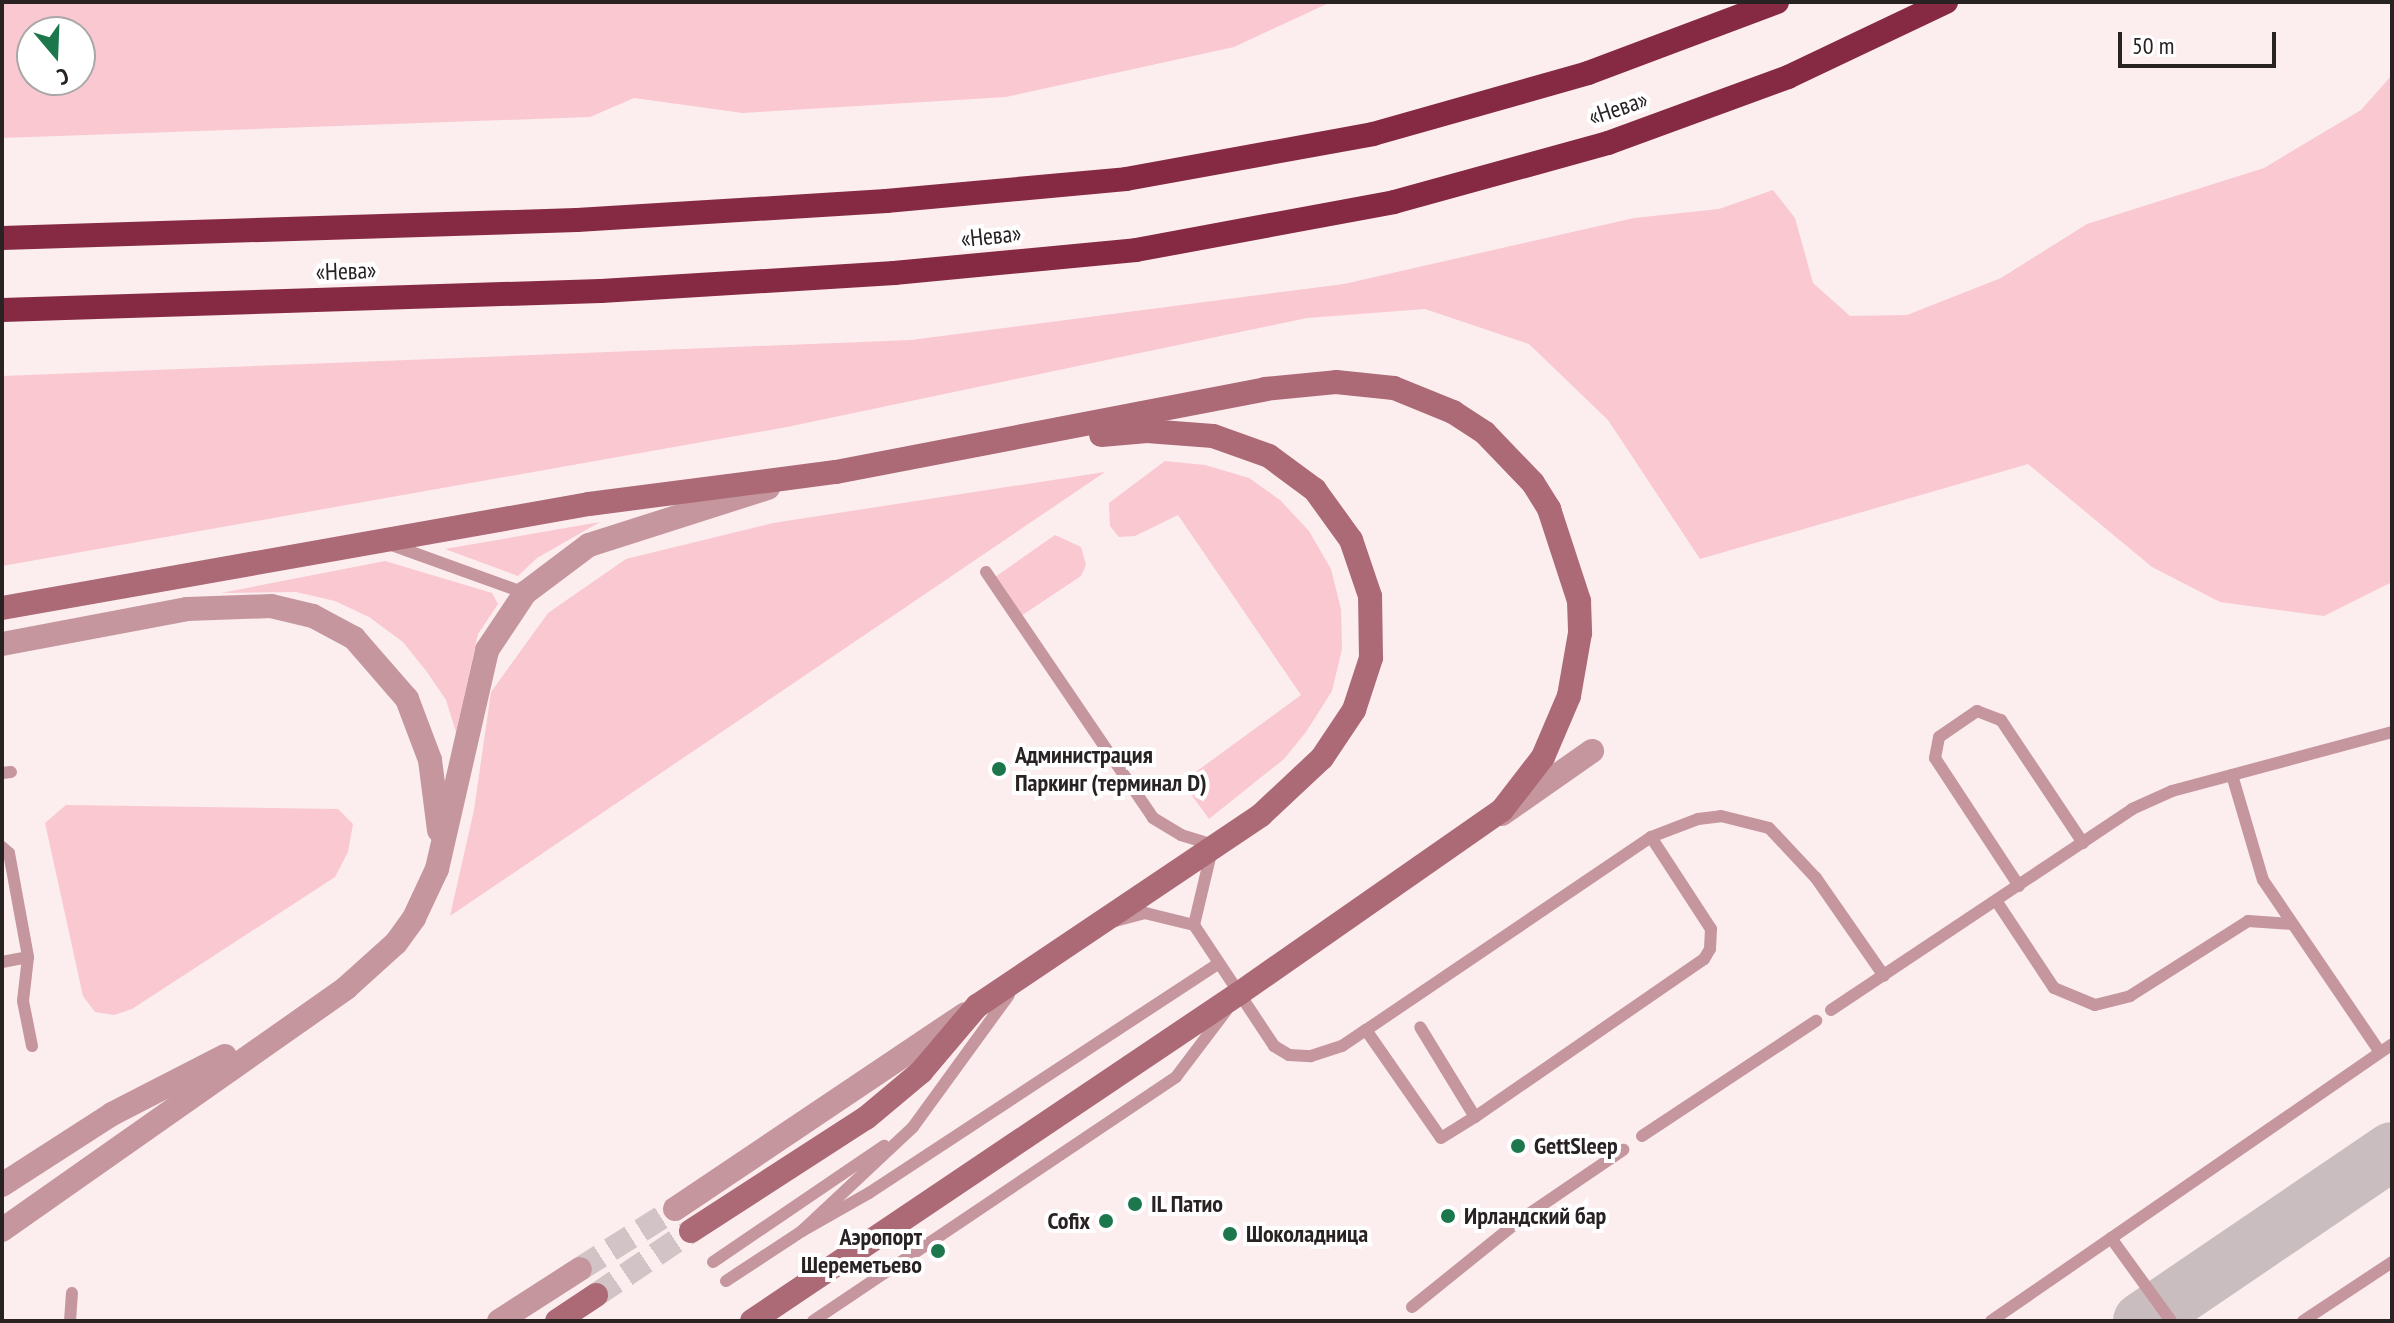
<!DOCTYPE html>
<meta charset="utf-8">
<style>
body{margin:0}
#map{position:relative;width:2394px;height:1323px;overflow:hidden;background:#fcedef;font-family:"PT Sans Narrow",sans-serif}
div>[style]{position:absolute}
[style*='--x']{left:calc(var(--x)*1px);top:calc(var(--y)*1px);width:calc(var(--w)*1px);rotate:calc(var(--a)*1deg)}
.green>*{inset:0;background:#fac8d0}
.taxiway>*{height:58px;margin:-29px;padding:0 29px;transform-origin:29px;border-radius:29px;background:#cabdbf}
.street-tunnel>*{height:24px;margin-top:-12px;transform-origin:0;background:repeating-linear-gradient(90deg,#d2c4c6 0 24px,transparent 0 36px)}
.secondary-tunnel>*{height:24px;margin-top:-12px;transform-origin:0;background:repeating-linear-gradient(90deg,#d2c4c6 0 24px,transparent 0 36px)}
.lane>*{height:12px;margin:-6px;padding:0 6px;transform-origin:6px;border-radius:6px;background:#c5969e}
.street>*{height:24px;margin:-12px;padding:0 12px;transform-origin:12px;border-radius:12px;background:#c5969e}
.secondary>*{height:24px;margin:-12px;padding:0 12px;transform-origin:12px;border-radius:12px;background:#ac6976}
.highway>*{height:24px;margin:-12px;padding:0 12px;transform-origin:12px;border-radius:12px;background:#862943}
.lane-bridge>*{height:12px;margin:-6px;padding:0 6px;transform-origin:6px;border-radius:6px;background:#c5969e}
.secondary-bridge>*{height:24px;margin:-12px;padding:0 12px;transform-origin:12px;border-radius:12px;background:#ac6976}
.dots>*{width:22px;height:22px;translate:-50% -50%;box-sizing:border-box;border:4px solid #fff;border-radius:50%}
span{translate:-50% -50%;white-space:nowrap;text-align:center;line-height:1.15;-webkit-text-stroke:8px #fff;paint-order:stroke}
.street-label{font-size:24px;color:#282223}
.poi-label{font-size:24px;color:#282223;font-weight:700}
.left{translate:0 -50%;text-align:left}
.right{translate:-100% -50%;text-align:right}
.frame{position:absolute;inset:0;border:4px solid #282223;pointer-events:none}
.north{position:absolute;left:16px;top:16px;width:80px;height:80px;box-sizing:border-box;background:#fff;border:2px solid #a9a7a7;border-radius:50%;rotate:161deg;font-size:22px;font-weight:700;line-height:32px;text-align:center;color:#282223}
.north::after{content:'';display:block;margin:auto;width:28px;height:36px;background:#1d774c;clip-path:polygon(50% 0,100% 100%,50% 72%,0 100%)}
.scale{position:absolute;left:2118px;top:32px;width:158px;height:36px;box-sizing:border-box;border:4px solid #282223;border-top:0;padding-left:10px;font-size:24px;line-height:28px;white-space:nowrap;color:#282223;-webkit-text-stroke:6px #fff;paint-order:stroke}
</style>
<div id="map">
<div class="green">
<i style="clip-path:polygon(evenodd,2px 2px,1331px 2px,1234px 47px,1006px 97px,743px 113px,634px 98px,590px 117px,2px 138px,2px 2px,80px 32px,80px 80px,32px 80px,32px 32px,80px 32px)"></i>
<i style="clip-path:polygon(2392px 75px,2392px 582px,2324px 616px,2220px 602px,2152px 567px,2028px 464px,1700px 559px,1608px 420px,1529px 344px,1425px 309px,1307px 318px,787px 427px,2px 566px,2px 376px,911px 340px,1344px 284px,1634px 218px,1719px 209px,1773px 190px,1795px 218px,1813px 283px,1850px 316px,1907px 315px,2001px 278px,2087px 224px,2264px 168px,2361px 110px)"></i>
<i style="clip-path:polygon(1165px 461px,1205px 465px,1249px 478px,1280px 500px,1309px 531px,1331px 569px,1341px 609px,1342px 649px,1332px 691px,1306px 732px,1284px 759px,1209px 819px,1182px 782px,1301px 695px,1178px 515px,1135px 536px,1119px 537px,1110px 526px,1109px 503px)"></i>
<i style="clip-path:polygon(1105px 472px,450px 916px,474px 810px,491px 692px,548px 613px,626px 559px,773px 523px)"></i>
<i style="clip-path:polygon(600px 522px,537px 558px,518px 576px,445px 549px)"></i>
<i style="clip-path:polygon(1055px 535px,1081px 547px,1086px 565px,1081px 576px,1021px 616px,995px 577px)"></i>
<i style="clip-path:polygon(385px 561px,492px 593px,498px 604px,478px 634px,456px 732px,446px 700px,427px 672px,403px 642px,369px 617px,335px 601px,296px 592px,221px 593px)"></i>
<i style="clip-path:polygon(66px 805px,338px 809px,353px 824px,348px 852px,335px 877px,132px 1009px,114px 1015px,95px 1012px,83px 996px,45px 823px)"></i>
</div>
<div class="taxiway">
<i style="--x:2142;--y:1321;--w:302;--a:-34.2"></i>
</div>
<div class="street-tunnel">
<i style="--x:580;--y:1269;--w:112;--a:-32.3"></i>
</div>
<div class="secondary-tunnel">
<i style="--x:596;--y:1295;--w:115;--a:-34"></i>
</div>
<div class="lane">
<i style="--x:389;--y:544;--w:145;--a:19.8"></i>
<i style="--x:986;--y:572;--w:297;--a:55.8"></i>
<i style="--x:1153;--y:818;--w:33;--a:31"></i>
<i style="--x:1181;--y:835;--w:34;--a:17"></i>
<i style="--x:1213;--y:845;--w:82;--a:103.4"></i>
<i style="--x:1194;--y:925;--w:50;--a:-166.2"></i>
<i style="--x:1145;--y:913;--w:31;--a:165"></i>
<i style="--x:2;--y:773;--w:9;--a:-6"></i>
<i style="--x:2232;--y:775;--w:109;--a:73.6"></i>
<i style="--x:2263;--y:880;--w:208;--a:55.8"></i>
<i style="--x:1651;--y:837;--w:50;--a:-21"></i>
<i style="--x:1698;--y:819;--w:23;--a:-7"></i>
<i style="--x:1721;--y:816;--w:49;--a:14"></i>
<i style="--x:1769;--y:828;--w:69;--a:46.8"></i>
<i style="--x:1816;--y:878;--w:119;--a:55.2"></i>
<i style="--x:2;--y:847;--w:9;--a:41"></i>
<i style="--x:9;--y:853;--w:106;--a:79.6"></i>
<i style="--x:28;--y:957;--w:44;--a:96.5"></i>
<i style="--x:23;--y:1001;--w:46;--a:78.7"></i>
<i style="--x:2019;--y:886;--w:153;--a:-123.3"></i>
<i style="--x:1935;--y:758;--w:21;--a:-79"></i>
<i style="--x:1939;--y:737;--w:46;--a:-34.4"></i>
<i style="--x:1977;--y:711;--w:26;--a:21"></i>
<i style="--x:2001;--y:720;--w:148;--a:56.3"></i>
<i style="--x:1997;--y:902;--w:103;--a:56.5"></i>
<i style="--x:2054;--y:988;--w:44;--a:22.5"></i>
<i style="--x:2095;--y:1005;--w:36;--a:-14"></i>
<i style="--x:2130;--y:996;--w:140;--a:-32.4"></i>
<i style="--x:2248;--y:921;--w:44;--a:3.9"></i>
<i style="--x:1194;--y:925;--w:145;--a:56.5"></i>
<i style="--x:1274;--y:1046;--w:17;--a:31"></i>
<i style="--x:1289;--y:1055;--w:22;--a:3"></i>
<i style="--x:1311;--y:1056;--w:33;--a:-18"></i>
<i style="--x:1342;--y:1046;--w:29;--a:-34"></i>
<i style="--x:1366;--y:1030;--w:131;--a:55.2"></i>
<i style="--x:1441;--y:1138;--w:40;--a:-32"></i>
<i style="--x:1475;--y:1117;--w:105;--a:-121.4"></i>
<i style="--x:2;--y:962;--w:26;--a:-11"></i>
<i style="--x:1831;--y:1010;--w:362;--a:-33.7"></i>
<i style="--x:2132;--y:809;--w:44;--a:-24.2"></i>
<i style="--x:2172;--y:791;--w:228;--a:-15"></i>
<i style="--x:1366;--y:1030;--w:344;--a:-34.1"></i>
<i style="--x:1651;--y:837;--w:110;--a:56.9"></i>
<i style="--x:1711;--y:929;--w:20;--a:93"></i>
<i style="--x:1710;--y:949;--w:12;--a:121"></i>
<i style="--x:1704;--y:959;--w:278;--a:145.4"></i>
<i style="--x:1642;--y:1136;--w:209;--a:-33.5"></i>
<i style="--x:802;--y:1231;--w:77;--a:-29.6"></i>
<i style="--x:869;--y:1193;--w:415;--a:-33.3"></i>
<i style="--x:2111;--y:1238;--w:102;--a:54.1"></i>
<i style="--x:713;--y:1262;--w:207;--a:-34.2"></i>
<i style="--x:726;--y:1281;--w:91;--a:-33.3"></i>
<i style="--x:802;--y:1231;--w:152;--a:-43.1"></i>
<i style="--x:913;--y:1127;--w:163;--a:-54"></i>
<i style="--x:1412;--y:1307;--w:139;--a:-38.9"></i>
<i style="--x:1520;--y:1220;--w:125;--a:-34.2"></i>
<i style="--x:70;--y:1321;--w:28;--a:-86"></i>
<i style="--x:1991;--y:1321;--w:487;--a:-34.6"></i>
<i style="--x:2303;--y:1321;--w:107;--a:-33.5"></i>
</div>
<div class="street">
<i style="--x:2;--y:644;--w:188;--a:-10.7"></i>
<i style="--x:187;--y:609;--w:84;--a:-2"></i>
<i style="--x:271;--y:606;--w:43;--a:13.4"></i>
<i style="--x:313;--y:616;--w:47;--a:28.2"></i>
<i style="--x:354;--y:638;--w:81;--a:49"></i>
<i style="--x:407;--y:699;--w:65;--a:69.3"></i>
<i style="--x:430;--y:760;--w:71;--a:82.7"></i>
<i style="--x:1502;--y:814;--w:110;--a:-35"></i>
<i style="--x:2;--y:1185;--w:131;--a:-32.8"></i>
<i style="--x:112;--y:1114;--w:127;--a:-27.2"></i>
<i style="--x:675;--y:1209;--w:349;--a:-33.9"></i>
<i style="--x:2;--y:1230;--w:421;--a:-35.1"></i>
<i style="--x:346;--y:988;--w:67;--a:-42"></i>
<i style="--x:396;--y:943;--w:31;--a:-54"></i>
<i style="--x:414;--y:918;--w:54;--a:-64.9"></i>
<i style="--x:437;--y:869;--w:225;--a:-77.1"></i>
<i style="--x:487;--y:650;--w:69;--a:-56.3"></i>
<i style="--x:525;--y:593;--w:80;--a:-36.9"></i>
<i style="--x:589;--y:545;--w:188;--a:-17.7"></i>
<i style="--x:499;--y:1321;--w:96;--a:-32.7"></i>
</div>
<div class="secondary">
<i style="--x:2;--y:608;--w:596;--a:-10.05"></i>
<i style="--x:589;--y:504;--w:249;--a:-7.4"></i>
<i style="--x:836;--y:472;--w:437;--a:-10.9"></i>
<i style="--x:1265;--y:389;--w:71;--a:-5.6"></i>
<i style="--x:1336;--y:382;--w:58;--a:5.9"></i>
<i style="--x:1394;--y:388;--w:64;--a:22.1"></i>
<i style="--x:1453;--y:412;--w:38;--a:33"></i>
<i style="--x:1485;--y:433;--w:69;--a:46.2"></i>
<i style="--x:1533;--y:483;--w:31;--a:58"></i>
<i style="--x:1549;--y:509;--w:97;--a:71.9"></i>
<i style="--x:1579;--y:601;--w:32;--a:88"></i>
<i style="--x:1580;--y:633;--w:64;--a:99.9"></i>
<i style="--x:1569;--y:696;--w:66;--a:113.1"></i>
<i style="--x:1543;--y:757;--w:67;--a:127.7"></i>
<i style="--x:1502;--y:810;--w:322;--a:145.1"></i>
<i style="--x:691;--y:1231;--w:208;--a:-32.9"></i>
<i style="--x:866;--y:1118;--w:72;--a:-39.9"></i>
<i style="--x:921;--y:1072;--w:87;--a:-49.7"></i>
<i style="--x:977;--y:1006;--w:342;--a:-33.9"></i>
<i style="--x:1261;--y:815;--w:83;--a:-43.1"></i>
<i style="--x:1322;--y:758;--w:58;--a:-56.3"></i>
<i style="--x:1354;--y:710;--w:55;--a:-71.9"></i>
<i style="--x:1371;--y:658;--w:62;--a:-90.9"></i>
<i style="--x:1370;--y:596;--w:59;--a:-108.7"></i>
<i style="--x:1351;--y:540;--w:62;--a:-125.8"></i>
<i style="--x:1315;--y:490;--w:57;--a:-143.5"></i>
<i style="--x:1269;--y:456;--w:59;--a:-160.3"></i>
<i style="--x:1213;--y:436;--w:66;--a:-175.7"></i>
<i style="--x:1147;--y:431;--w:46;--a:175"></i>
<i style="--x:557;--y:1321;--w:47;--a:-33.7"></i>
</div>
<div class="highway">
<i style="--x:2;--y:238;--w:575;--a:-1.79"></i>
<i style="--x:577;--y:220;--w:310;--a:-3.5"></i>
<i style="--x:886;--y:201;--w:241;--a:-5.2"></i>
<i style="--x:1126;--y:179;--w:251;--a:-10.3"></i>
<i style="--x:1373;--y:134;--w:223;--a:-15.8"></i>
<i style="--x:1588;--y:73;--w:202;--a:-20.6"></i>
<i style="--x:2;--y:310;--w:599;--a:-1.82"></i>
<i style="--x:601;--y:291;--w:294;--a:-3.5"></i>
<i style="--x:894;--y:273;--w:243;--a:-5.4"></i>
<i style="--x:1136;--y:250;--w:262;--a:-10.5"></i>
<i style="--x:1394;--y:202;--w:222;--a:-15.4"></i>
<i style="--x:1608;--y:143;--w:192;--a:-20.1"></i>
<i style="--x:1788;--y:77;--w:175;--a:-25.4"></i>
</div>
<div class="lane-bridge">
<i style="--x:813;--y:1321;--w:437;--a:-33.9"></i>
<i style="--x:1176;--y:1077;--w:83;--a:-52.9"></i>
</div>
<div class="secondary-bridge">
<i style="--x:752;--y:1321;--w:586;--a:-33.93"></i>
</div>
<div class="dots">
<i style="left:999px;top:769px;background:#1d774c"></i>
<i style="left:1518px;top:1146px;background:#1d774c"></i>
<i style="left:1135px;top:1204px;background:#1d774c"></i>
<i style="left:1448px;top:1216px;background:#1d774c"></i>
<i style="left:1106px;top:1221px;background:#1d774c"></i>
<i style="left:1230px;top:1234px;background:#1d774c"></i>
<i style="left:938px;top:1251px;background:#1d774c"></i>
</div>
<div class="street-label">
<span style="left:1618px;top:108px;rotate:-19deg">«Нева»</span>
<span style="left:991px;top:236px;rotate:-6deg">«Нева»</span>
<span style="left:346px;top:271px;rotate:-2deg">«Нева»</span>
</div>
<div class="poi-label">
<span class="left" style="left:1015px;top:769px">Администрация<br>Паркинг (терминал D)</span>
<span class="left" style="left:1534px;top:1146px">GettSleep</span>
<span class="left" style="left:1151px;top:1204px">IL Патио</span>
<span class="left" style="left:1464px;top:1216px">Ирландский бар</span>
<span class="right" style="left:1090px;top:1221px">Cofix</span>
<span class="left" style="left:1246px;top:1234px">Шоколадница</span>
<span class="right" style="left:922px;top:1251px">Аэропорт<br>Шереметьево</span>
</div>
<div class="frame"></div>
<div class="north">С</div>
<div class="scale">50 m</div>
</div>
